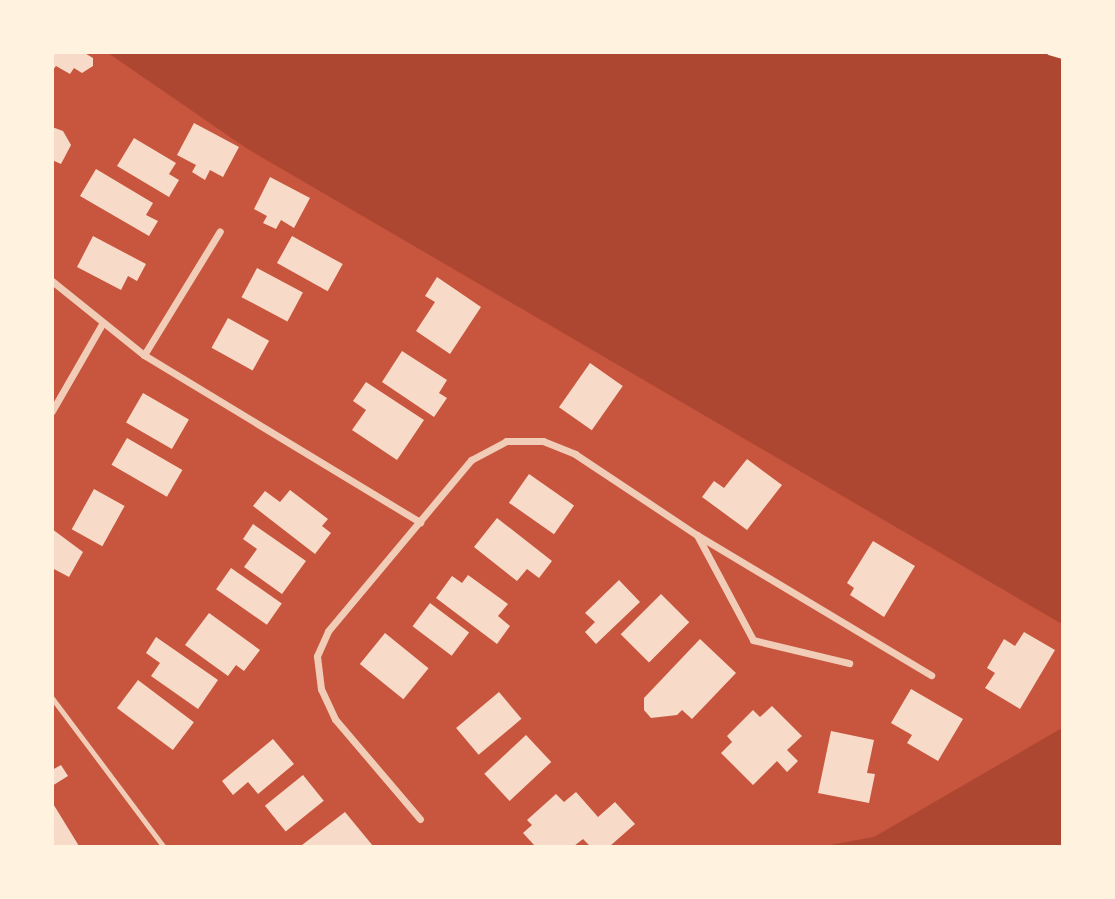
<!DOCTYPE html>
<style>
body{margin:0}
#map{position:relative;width:1115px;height:899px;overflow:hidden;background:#c8553d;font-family:"Noto Serif",serif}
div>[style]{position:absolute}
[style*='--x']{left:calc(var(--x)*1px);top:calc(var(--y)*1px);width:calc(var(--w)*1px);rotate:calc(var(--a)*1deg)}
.green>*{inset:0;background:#ae4732}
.building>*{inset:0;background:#f7dbc8;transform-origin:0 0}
.path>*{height:4.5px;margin:-2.25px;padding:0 2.25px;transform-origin:2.25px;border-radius:2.25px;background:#fff3e0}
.service>*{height:5px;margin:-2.5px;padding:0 2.5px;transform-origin:2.5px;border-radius:2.5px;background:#f1ccb7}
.minor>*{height:7px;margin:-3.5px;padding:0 3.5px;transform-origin:3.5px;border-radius:3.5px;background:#f1ccb7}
span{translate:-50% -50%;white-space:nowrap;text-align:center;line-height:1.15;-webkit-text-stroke:5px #fff3e0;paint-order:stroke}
.frame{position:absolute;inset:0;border:54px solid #fff3e0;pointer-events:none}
</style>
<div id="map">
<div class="green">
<i style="clip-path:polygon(108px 53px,1062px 53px,1062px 624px,246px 148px)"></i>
<i style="clip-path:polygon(1062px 728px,1062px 846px,824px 846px,874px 837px)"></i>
</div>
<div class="building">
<i style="clip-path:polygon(52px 52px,83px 52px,93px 58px,93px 66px,82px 73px,74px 68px,70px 74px,56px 66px,52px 71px)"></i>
<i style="clip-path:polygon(194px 123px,239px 147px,223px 177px,210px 170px,205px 180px,192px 172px,196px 165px,177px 155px)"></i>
<i style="clip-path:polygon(52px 127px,63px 131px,71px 145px,61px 164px,52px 160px)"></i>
<i style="clip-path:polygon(134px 138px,176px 163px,169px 174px,179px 180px,169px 197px,117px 166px)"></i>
<i style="clip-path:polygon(96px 169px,153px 203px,146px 215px,158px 221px,149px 236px,80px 196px)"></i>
<i style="clip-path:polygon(270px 177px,310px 198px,294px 228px,281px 220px,276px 229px,263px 223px,267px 216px,254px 209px)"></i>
<i style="clip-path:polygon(93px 236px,146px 264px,137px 281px,128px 276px,121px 290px,77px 267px)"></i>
<i style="left:292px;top:236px;width:58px;height:31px;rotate:29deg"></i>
<i style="left:257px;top:268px;width:52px;height:33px;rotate:28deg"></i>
<i style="clip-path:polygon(437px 277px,481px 307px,450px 354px,416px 331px,435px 302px,425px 296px)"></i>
<i style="left:228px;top:318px;width:47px;height:34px;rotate:29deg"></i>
<i style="clip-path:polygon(402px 351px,447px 380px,439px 393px,447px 398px,434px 417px,382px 382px)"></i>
<i style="left:590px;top:363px;width:40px;height:54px;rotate:35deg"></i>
<i style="clip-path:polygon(366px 382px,424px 420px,397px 460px,352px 430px,366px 410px,353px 401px)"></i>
<i style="left:143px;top:393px;width:53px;height:34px;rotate:30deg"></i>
<i style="left:127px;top:438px;width:64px;height:31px;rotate:30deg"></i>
<i style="clip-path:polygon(747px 459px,782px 485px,747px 530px,702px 497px,714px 481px,724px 488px)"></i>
<i style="left:529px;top:474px;width:55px;height:35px;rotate:35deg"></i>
<i style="left:94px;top:489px;width:35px;height:46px;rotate:29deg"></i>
<i style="clip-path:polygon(290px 490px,328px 519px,322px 526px,331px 533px,315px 554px,253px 506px,265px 491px,280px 502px)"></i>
<i style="clip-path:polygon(497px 518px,552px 561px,539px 578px,527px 569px,517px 581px,474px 547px)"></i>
<i style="clip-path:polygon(253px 524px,306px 561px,282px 594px,244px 567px,257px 549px,243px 539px)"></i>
<i style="clip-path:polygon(52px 529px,83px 552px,69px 577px,52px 568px)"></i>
<i style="clip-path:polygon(873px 541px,915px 566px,884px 617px,850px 595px,854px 588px,847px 583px)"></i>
<i style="left:231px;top:568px;width:62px;height:26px;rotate:35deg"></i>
<i style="clip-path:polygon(468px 575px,508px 604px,498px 616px,510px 626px,497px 644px,436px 598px,452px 576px,462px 583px)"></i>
<i style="clip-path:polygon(619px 580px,640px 602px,596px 644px,585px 632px,595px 622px,585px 613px)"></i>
<i style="left:661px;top:594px;width:40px;height:57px;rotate:45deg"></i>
<i style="left:430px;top:603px;width:49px;height:29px;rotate:37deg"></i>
<i style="clip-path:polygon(209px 613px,260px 650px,244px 671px,236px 665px,228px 676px,185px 645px)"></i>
<i style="clip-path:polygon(1024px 632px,1055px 650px,1020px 709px,985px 688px,995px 673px,987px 668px,1004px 639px,1015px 646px)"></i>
<i style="left:385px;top:633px;width:56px;height:40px;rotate:39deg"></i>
<i style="clip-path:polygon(156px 637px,218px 680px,198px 709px,151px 676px,160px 663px,146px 653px)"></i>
<i style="clip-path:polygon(700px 639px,736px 673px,692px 719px,682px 710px,677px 715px,651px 718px,644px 710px,644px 698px)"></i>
<i style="left:138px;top:680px;width:70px;height:35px;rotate:37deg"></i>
<i style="clip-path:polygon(911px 689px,963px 719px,938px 761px,907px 743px,912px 735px,891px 723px)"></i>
<i style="left:499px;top:692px;width:35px;height:56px;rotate:50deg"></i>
<i style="clip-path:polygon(772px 706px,802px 736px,787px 750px,798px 761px,787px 772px,777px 761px,753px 785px,721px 753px,732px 742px,727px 736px,753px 710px,760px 717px)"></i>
<i style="clip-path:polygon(831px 731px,874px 740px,867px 773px,875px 774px,869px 803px,818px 793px)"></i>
<i style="left:526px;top:735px;width:37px;height:57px;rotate:47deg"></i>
<i style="clip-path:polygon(273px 739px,294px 764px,258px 794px,248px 782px,233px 795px,222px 781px)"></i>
<i style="clip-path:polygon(61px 765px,68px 776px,52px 786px,52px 770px)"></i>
<i style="left:303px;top:775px;width:33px;height:49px;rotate:51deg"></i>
<i style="clip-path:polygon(576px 792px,598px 817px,615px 802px,635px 824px,610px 846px,590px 846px,583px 839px,574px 846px,535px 846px,523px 833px,532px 825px,527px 820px,556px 794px,564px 802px)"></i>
<i style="clip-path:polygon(52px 802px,79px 846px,52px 846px)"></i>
<i style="clip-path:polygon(345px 812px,373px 846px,303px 846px,302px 845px)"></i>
</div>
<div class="path">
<i style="--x:1049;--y:52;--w:14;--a:17"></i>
</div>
<div class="service">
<i style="--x:52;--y:698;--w:185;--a:53.1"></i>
</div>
<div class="minor">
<i style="--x:52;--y:281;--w:118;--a:38.8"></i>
<i style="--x:144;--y:355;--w:323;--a:31.2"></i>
<i style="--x:144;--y:355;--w:145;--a:-58.5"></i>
<i style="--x:52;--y:411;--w:100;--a:-60.1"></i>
<i style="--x:697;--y:535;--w:273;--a:30.9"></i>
<i style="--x:420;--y:819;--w:131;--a:-130.4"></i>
<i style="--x:335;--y:719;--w:33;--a:-115"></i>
<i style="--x:321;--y:689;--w:33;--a:-97"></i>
<i style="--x:317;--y:656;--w:27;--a:-66"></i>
<i style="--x:328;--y:631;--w:223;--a:-50.1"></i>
<i style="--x:471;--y:460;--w:40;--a:-28"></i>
<i style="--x:506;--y:441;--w:37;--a:0"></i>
<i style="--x:543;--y:441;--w:35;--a:22"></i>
<i style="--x:575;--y:454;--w:146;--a:33.6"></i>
<i style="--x:697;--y:535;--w:119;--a:61.9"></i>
<i style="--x:753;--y:640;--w:99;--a:13.5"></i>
</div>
<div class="frame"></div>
</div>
